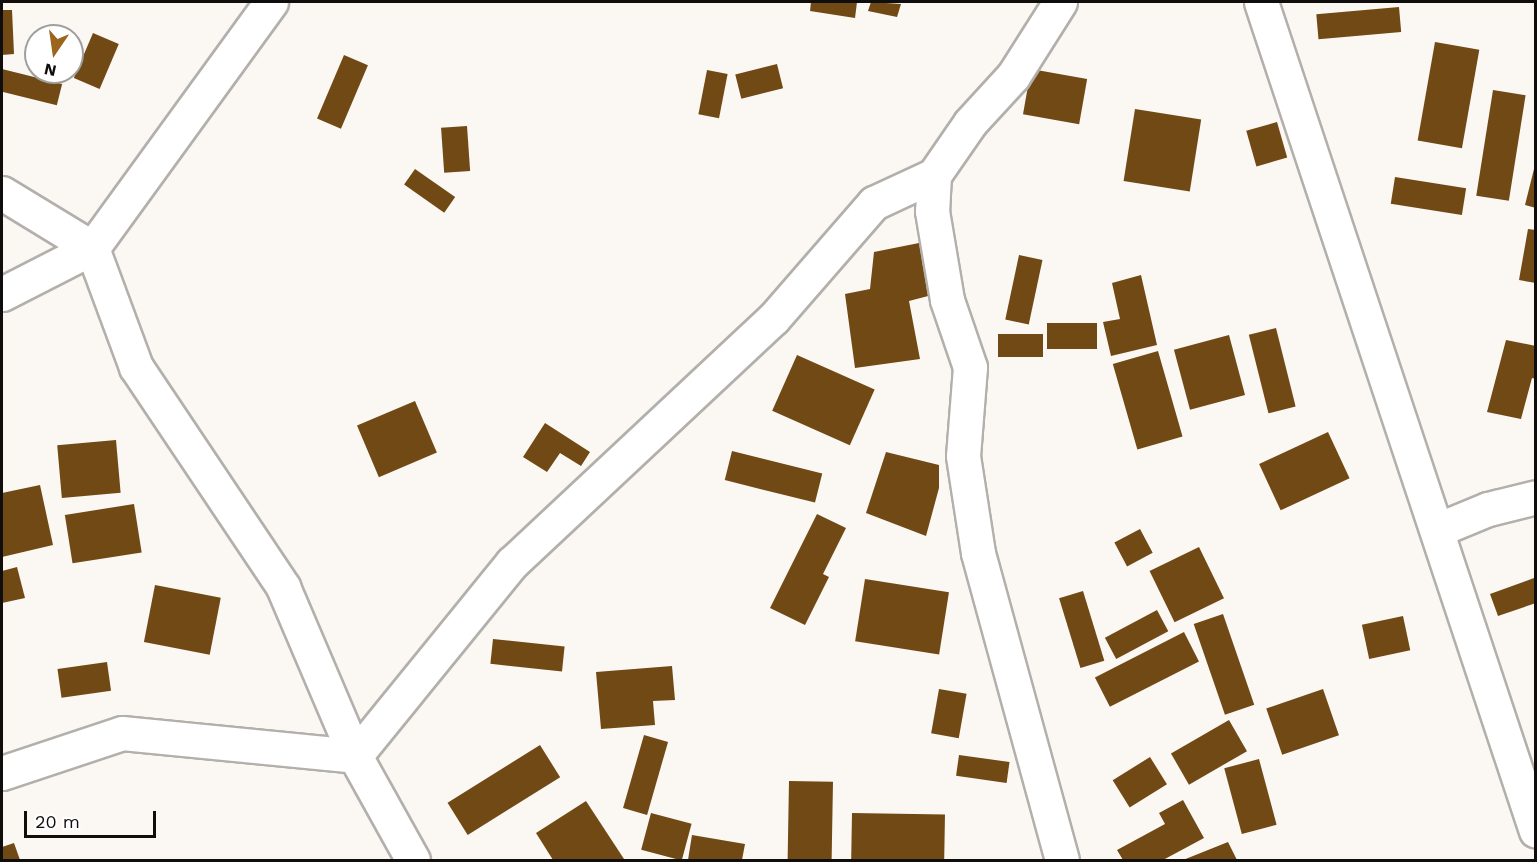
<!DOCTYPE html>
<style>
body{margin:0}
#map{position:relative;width:1537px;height:862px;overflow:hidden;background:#fbf7f3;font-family:"Work Sans",sans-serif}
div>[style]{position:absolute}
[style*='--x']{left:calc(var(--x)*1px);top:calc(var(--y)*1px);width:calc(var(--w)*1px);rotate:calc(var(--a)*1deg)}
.building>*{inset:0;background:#714915;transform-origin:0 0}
.roads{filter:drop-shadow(2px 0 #b3b0ac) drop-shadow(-2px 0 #b3b0ac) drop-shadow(0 2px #b3b0ac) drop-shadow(0 -2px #b3b0ac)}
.minor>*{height:33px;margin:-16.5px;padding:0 16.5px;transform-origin:16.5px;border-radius:16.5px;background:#fff}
span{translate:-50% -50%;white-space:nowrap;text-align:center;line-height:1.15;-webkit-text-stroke:6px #fff;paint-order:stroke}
.frame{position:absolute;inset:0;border:3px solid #0f0e0c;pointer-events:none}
.north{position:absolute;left:24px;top:24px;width:60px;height:60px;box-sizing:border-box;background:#fff;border:2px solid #9f9f9e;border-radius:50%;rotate:193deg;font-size:16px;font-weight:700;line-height:24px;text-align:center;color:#0f0e0c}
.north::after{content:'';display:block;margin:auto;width:21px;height:27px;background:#9b651e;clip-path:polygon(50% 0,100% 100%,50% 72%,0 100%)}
.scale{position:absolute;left:24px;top:811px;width:132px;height:27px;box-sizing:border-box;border:3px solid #0f0e0c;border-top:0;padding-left:8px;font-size:18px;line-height:21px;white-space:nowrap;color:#0f0e0c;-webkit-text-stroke:4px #fff;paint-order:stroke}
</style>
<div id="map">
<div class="building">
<i style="clip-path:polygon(811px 2px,857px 2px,855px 18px,810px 11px)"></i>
<i style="clip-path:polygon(871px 2px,901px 4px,897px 17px,868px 11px)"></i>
<i style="left:1399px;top:7px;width:25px;height:83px;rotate:85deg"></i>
<i style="clip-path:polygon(2px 10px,12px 10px,14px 54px,2px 55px)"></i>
<i style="left:93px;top:33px;width:28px;height:49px;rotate:23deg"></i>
<i style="left:1435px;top:42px;width:45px;height:100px;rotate:10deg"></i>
<i style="left:344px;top:55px;width:26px;height:69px;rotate:23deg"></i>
<i style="left:777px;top:64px;width:25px;height:43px;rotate:76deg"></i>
<i style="left:2px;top:69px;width:62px;height:22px;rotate:14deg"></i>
<i style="left:1031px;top:69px;width:57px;height:46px;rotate:10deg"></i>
<i style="left:707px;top:70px;width:21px;height:45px;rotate:11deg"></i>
<i style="left:1493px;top:90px;width:33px;height:107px;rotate:9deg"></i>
<i style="left:1135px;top:109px;width:67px;height:73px;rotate:9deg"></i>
<i style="left:1277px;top:122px;width:37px;height:32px;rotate:74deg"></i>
<i style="left:467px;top:126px;width:45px;height:26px;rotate:86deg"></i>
<i style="clip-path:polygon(1535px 165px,1536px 165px,1536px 208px,1525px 205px)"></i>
<i style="left:415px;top:169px;width:49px;height:19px;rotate:35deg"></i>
<i style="left:1395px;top:177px;width:72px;height:27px;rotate:9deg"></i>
<i style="clip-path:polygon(1528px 229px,1536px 230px,1536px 283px,1519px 280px)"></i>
<i style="clip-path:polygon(924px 242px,932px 295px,909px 301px,920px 359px,855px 368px,845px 294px,870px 289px,874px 252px)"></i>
<i style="left:1019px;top:255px;width:24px;height:66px;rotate:12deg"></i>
<i style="clip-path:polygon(1141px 275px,1157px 345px,1111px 356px,1103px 322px,1120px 319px,1112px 283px)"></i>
<i style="left:1047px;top:323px;width:50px;height:26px"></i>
<i style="left:1276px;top:328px;width:81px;height:28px;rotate:76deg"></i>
<i style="left:998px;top:334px;width:45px;height:23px"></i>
<i style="left:1229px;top:335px;width:62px;height:57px;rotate:75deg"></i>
<i style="clip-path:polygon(1506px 340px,1536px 346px,1536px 379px,1532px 378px,1521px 419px,1487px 412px)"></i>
<i style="left:1158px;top:351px;width:89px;height:47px;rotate:74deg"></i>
<i style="left:797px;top:355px;width:85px;height:61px;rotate:24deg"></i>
<i style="left:415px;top:401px;width:56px;height:63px;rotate:67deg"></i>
<i style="clip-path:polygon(545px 423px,590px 452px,581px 466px,560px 453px,547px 472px,523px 457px)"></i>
<i style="left:1328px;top:432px;width:51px;height:76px;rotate:65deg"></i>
<i style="left:116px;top:440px;width:53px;height:59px;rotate:85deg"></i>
<i style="left:732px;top:451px;width:93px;height:30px;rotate:14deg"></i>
<i style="clip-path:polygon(886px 452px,939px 465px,939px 488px,926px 536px,866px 513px)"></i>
<i style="clip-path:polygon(40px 485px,53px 545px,2px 557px,2px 493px)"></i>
<i style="left:134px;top:504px;width:49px;height:70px;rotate:81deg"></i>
<i style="clip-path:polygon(817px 514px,846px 528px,823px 574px,829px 577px,805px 625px,770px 608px)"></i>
<i style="left:1140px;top:529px;width:27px;height:29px;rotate:62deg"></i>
<i style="left:1199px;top:547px;width:57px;height:55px;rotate:64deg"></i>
<i style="clip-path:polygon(17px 567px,25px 598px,2px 603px,2px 571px)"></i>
<i style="clip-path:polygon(1534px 578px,1536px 603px,1498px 616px,1490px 594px)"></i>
<i style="left:865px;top:579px;width:85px;height:63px;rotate:9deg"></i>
<i style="left:155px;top:585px;width:67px;height:58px;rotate:11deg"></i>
<i style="left:1083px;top:591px;width:73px;height:25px;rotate:73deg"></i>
<i style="left:1157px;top:610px;width:24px;height:59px;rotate:62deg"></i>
<i style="left:1223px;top:614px;width:96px;height:31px;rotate:71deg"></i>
<i style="left:1403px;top:616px;width:35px;height:42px;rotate:78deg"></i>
<i style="left:1184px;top:632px;width:33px;height:100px;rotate:63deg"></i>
<i style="left:493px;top:639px;width:72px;height:25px;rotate:6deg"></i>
<i style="left:107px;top:662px;width:29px;height:50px;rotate:82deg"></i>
<i style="clip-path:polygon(672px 666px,675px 700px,653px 701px,655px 725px,601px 729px,596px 672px)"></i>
<i style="left:939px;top:689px;width:28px;height:45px;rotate:10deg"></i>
<i style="left:1323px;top:689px;width:49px;height:60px;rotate:71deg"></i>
<i style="left:1229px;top:720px;width:36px;height:67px;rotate:60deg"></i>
<i style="left:644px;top:735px;width:25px;height:76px;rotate:16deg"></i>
<i style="left:540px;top:745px;width:38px;height:109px;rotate:58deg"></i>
<i style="left:959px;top:755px;width:51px;height:21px;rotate:8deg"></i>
<i style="left:1150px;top:757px;width:32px;height:44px;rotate:58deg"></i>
<i style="left:1259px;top:759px;width:68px;height:36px;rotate:75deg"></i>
<i style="left:789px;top:781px;width:44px;height:79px;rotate:1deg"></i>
<i style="clip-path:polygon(1183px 800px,1204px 838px,1163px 860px,1123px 860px,1117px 850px,1165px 824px,1159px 813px)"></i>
<i style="clip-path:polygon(586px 801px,624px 859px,622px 860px,553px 860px,536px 833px)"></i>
<i style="left:651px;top:813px;width:42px;height:38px;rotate:15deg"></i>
<i style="left:852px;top:813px;width:93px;height:47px;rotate:1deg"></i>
<i style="clip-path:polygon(692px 835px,745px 844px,742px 860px,688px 860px)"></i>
<i style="clip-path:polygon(1228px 842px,1237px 860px,1183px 860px)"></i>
<i style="clip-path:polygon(14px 843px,20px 860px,2px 860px,2px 847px)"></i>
</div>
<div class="roads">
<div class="minor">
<i style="--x:271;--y:2;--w:304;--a:126"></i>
<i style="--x:92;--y:248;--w:127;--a:69.7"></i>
<i style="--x:136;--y:367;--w:265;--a:56.2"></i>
<i style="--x:283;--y:587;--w:184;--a:66.9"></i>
<i style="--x:355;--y:756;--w:119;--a:60.9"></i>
<i style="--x:1060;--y:2;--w:88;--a:122.4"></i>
<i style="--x:1013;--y:76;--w:64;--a:132.5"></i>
<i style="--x:970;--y:123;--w:63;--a:124.7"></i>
<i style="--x:934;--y:175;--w:36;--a:93"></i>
<i style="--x:932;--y:211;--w:90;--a:80.4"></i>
<i style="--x:947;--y:300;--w:71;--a:71.1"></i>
<i style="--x:970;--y:367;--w:89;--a:94.5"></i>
<i style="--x:963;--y:456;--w:98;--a:81.2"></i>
<i style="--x:978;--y:553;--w:318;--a:74.7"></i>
<i style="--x:1261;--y:2;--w:873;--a:71.65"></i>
<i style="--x:2;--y:193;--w:105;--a:31.4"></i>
<i style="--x:2;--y:294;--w:101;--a:-27.1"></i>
<i style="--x:1437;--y:530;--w:55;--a:-22.4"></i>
<i style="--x:1488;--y:509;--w:49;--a:-14"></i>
<i style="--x:2;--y:773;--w:126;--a:-18.4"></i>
<i style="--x:122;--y:733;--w:234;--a:5.6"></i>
<i style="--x:355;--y:756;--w:249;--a:-50.9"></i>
<i style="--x:512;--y:563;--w:357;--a:-43.1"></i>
<i style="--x:773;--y:319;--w:154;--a:-49"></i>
<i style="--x:874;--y:203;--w:66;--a:-25"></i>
</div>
</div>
<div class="frame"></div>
<div class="north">N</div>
<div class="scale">20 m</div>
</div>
